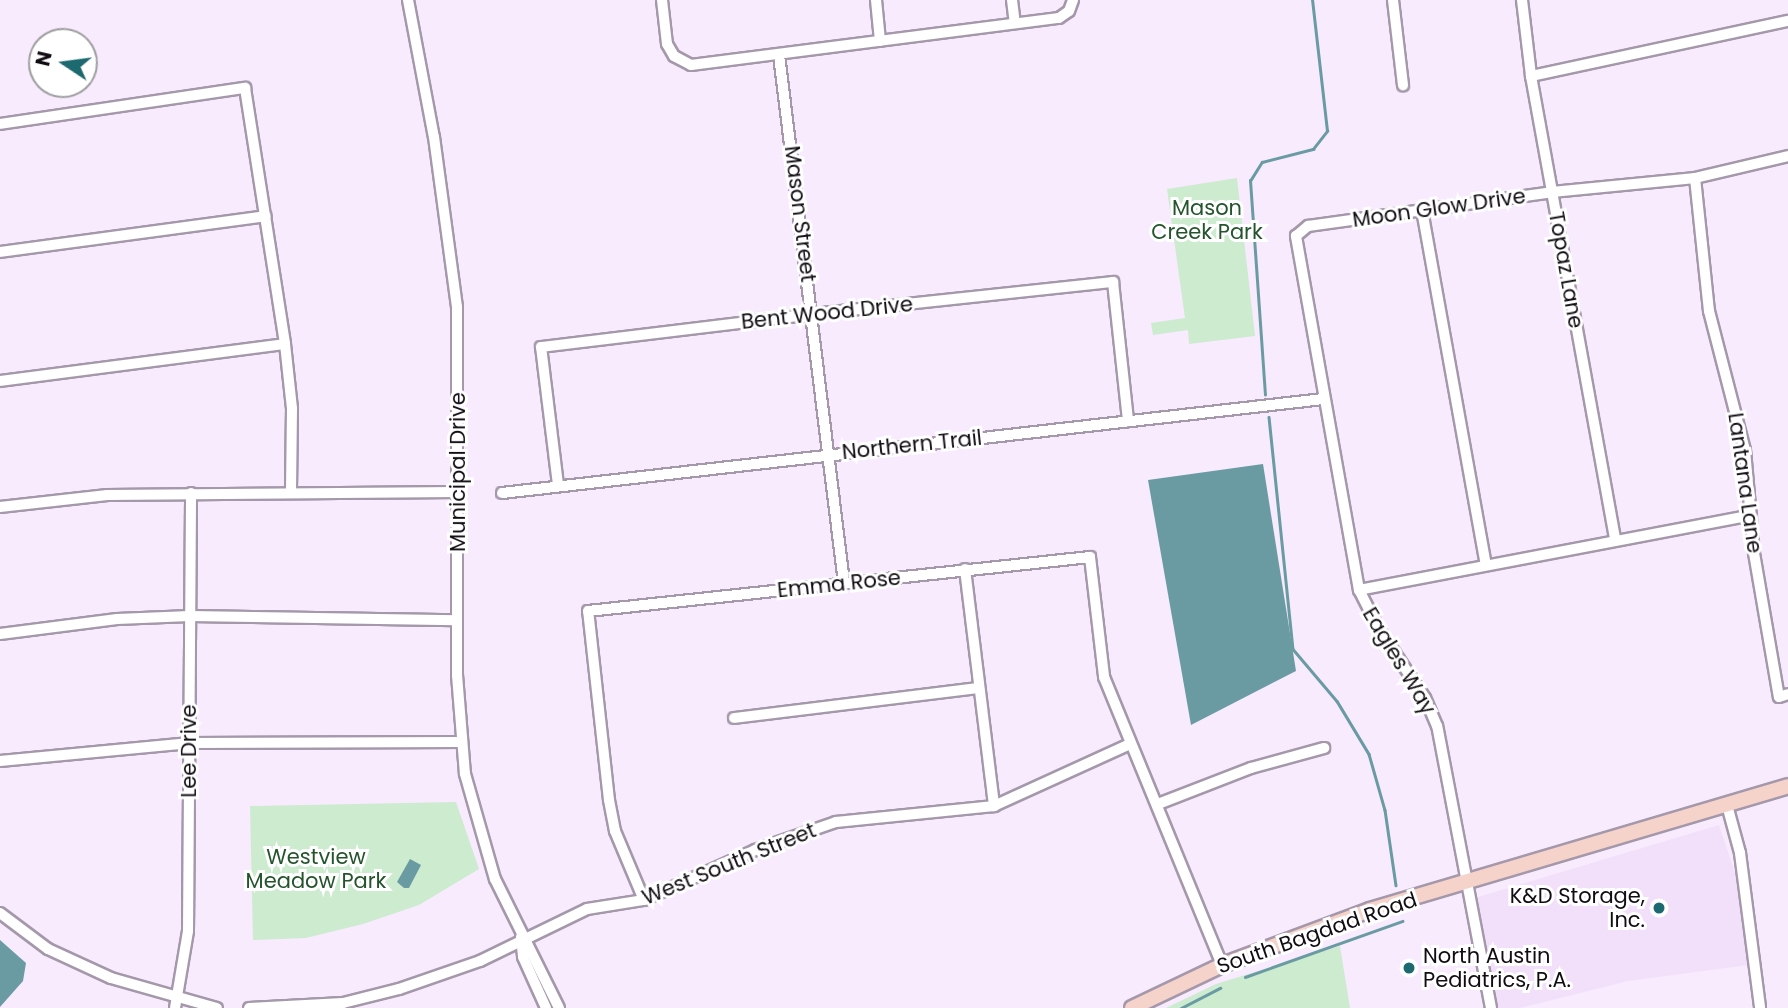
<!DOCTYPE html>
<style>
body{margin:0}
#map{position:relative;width:1788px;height:1008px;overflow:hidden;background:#f8ebfe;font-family:Poppins,sans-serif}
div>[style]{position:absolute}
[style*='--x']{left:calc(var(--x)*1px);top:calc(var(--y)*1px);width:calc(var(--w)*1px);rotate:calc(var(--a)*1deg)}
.built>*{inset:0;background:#f2dffa}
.green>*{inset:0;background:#ccebcf}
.water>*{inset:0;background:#6a9ba3}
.stream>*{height:2.5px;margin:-1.25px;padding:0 1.25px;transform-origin:1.25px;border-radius:1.25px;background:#6a9ba3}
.roads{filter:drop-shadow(2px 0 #a498aa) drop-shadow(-2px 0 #a498aa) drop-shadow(0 2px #a498aa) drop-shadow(0 -2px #a498aa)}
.minor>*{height:10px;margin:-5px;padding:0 5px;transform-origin:5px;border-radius:5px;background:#fff}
.major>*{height:14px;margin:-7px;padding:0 7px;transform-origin:7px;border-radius:7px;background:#f5d3ca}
.dots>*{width:19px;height:19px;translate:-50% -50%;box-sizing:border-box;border:4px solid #fff;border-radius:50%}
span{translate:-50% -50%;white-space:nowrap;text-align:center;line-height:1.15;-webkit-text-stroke:6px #fff;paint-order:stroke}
.park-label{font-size:21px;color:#24542c}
.street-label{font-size:21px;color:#100c12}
.poi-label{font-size:21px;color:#100c12}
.right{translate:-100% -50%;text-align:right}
.left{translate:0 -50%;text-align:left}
.north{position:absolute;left:28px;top:28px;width:70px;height:70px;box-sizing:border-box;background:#fff;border:2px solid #9f9ea0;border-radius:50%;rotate:283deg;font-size:19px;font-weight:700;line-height:28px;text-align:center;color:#100c12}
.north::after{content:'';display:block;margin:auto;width:24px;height:32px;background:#1d6970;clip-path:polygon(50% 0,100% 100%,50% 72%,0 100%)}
</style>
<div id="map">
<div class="built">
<i style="clip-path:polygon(1719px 825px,1736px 876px,1748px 965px,1628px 981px,1520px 1008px,1491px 1008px,1468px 900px)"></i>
</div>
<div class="green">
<i style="clip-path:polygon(1237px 178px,1255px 336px,1189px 344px,1188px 330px,1153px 335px,1151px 323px,1185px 318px,1167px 189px)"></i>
<i style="clip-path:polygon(456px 802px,479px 869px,419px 905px,363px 924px,306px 938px,253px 940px,250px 806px)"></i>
<i style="clip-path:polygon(1340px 946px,1350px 1008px,1166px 1008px,1216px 984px)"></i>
</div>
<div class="water">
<i style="clip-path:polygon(1263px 464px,1296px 671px,1191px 725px,1148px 480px)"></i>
<i style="clip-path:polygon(410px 859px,421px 865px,409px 888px,404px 888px,397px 882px)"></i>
<i style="clip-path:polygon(0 940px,26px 963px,23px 981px,0 1007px)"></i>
</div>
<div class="stream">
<i style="--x:1265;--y:395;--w:215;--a:-94"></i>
<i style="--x:1250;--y:181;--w:22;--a:-58"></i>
<i style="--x:1262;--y:162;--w:53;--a:-14.3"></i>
<i style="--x:1313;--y:149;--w:23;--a:-52"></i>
<i style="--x:1327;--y:131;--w:132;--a:-96.5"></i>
<i style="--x:1269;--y:417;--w:233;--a:84.1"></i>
<i style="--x:1293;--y:649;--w:68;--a:49.8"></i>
<i style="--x:1337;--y:701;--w:62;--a:58.9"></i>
<i style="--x:1369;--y:754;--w:58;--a:74.1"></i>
<i style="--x:1385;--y:810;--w:76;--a:81.7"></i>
<i style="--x:1245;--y:977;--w:167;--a:-19.6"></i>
<i style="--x:1181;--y:1008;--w:44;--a:-27.1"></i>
</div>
<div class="roads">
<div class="minor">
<i style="--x:408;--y:0;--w:139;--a:79.3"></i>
<i style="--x:434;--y:137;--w:172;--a:82.3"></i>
<i style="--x:457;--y:307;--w:368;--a:90"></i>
<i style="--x:457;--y:675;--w:99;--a:85.4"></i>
<i style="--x:465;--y:774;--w:109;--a:74.1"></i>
<i style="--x:495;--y:879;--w:144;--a:63.6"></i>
<i style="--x:662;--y:0;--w:44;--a:83.5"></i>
<i style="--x:667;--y:44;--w:14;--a:60"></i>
<i style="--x:674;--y:56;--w:19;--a:28"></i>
<i style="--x:691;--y:65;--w:371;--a:-7.3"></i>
<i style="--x:1059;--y:18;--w:12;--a:-35"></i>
<i style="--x:1069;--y:11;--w:12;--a:-70"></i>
<i style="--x:876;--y:0;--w:41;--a:84.4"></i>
<i style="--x:1012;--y:0;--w:23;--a:83"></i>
<i style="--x:1393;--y:0;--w:86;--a:83.3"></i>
<i style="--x:1522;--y:0;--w:77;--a:83.2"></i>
<i style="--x:1531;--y:76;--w:471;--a:79.7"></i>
<i style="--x:779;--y:55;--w:532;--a:82.98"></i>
<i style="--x:1531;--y:76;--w:263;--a:-12.1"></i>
<i style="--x:0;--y:124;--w:248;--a:-8.4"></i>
<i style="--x:245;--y:88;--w:259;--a:81.1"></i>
<i style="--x:285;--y:344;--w:64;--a:83.8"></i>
<i style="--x:292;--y:408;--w:83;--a:90.7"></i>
<i style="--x:1695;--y:178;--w:134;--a:84"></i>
<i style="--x:1709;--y:311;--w:144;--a:75.5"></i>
<i style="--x:1745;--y:450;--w:103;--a:85"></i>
<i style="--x:1754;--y:553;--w:146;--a:80.2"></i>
<i style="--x:1779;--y:697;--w:9;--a:-18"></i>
<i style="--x:1422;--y:210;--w:360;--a:79.8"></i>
<i style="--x:0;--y:252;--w:268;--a:-7.7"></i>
<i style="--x:0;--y:381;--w:287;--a:-7.4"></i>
<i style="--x:558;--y:485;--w:139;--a:-97"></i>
<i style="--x:541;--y:347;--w:274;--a:-6.9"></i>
<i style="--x:813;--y:314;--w:302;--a:-6.1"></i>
<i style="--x:1113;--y:282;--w:140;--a:83.8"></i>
<i style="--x:502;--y:493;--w:826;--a:-6.53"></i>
<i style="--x:0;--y:507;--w:108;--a:-6.4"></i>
<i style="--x:107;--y:495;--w:350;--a:-0.5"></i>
<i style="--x:965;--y:569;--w:239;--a:83"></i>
<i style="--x:1359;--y:590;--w:399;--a:-10.8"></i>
<i style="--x:0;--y:634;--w:118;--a:-7.3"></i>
<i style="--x:117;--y:619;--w:73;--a:-2.4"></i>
<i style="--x:190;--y:616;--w:267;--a:0.9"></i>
<i style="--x:734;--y:718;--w:247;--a:-7"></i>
<i style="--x:0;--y:761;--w:191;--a:-5.4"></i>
<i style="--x:190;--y:743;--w:271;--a:-0.2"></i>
<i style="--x:1158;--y:804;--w:100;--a:-21.2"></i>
<i style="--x:1251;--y:768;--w:76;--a:-15.3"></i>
<i style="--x:1727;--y:805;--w:50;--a:74.8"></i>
<i style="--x:1740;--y:853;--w:156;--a:82.6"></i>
<i style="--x:644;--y:900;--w:75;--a:-112.8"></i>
<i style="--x:615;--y:831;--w:32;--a:-101"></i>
<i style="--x:609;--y:800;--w:190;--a:-96.3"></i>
<i style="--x:588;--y:611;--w:505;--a:-6.14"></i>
<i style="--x:1090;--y:557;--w:121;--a:83.3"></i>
<i style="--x:1104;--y:677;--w:311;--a:67.7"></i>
<i style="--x:0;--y:913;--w:60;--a:36.9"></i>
<i style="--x:48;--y:949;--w:69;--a:24.7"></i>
<i style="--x:111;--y:978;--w:110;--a:15.8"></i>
<i style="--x:521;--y:937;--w:20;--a:84"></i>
<i style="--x:523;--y:957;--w:56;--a:65.7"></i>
<i style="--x:175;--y:1008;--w:78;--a:-80.4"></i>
<i style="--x:188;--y:931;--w:438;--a:-89.6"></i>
<i style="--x:249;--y:1008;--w:94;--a:-3"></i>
<i style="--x:343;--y:1003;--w:58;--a:-14"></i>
<i style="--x:399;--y:989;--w:86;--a:-19.1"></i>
<i style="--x:480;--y:961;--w:119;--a:-25.9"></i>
<i style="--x:587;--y:909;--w:58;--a:-9"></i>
<i style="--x:644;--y:900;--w:122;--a:-24.2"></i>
<i style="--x:755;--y:850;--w:86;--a:-19.1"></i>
<i style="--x:836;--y:822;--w:159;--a:-5.8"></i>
<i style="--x:994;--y:806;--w:149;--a:-24.5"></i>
<i style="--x:1491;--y:1008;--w:287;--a:-100.8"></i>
<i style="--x:1437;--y:726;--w:30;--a:-113"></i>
<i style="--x:1425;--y:698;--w:83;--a:-123.7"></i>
<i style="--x:1379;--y:629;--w:44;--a:-117.1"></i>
<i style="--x:1359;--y:590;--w:360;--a:-100.1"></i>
<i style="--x:1296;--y:236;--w:16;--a:-40"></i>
<i style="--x:1308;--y:226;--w:246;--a:-7.9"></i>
<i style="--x:1552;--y:192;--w:144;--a:-5.6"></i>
<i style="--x:1695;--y:178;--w:96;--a:-13.3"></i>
</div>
<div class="major">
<i style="--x:1132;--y:1008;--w:100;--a:-25.5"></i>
<i style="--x:1222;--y:965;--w:158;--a:-20.4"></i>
<i style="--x:1370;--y:910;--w:436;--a:-16.5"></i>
</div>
</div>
<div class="dots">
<i style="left:1659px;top:908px;background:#1d6970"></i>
<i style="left:1409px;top:968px;background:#1d6970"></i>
</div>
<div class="park-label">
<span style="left:1207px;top:220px">Mason<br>Creek Park</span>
<span style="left:316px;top:869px">Westview<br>Meadow Park</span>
</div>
<div class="street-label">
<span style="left:1439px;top:208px;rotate:-8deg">Moon Glow Drive</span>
<span style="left:800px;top:214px;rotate:83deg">Mason Street</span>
<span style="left:1566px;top:270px;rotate:80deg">Topaz Lane</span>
<span style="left:827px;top:313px;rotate:-6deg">Bent Wood Drive</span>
<span style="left:912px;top:445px;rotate:-6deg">Northern Trail</span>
<span style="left:458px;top:472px;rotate:-90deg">Municipal Drive</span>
<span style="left:1745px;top:483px;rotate:82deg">Lantana Lane</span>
<span style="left:839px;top:584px;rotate:-6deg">Emma Rose</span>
<span style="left:1399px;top:661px;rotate:59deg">Eagles Way</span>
<span style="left:189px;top:751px;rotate:-90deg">Lee Drive</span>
<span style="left:729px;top:864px;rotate:-22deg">West South Street</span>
<span style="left:1317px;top:933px;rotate:-19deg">South Bagdad Road</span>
</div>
<div class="poi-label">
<span class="right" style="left:1645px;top:908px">K&amp;D Storage,<br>Inc.</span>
<span class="left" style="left:1423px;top:968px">North Austin<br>Pediatrics, P.A.</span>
</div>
<div class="north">N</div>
</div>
